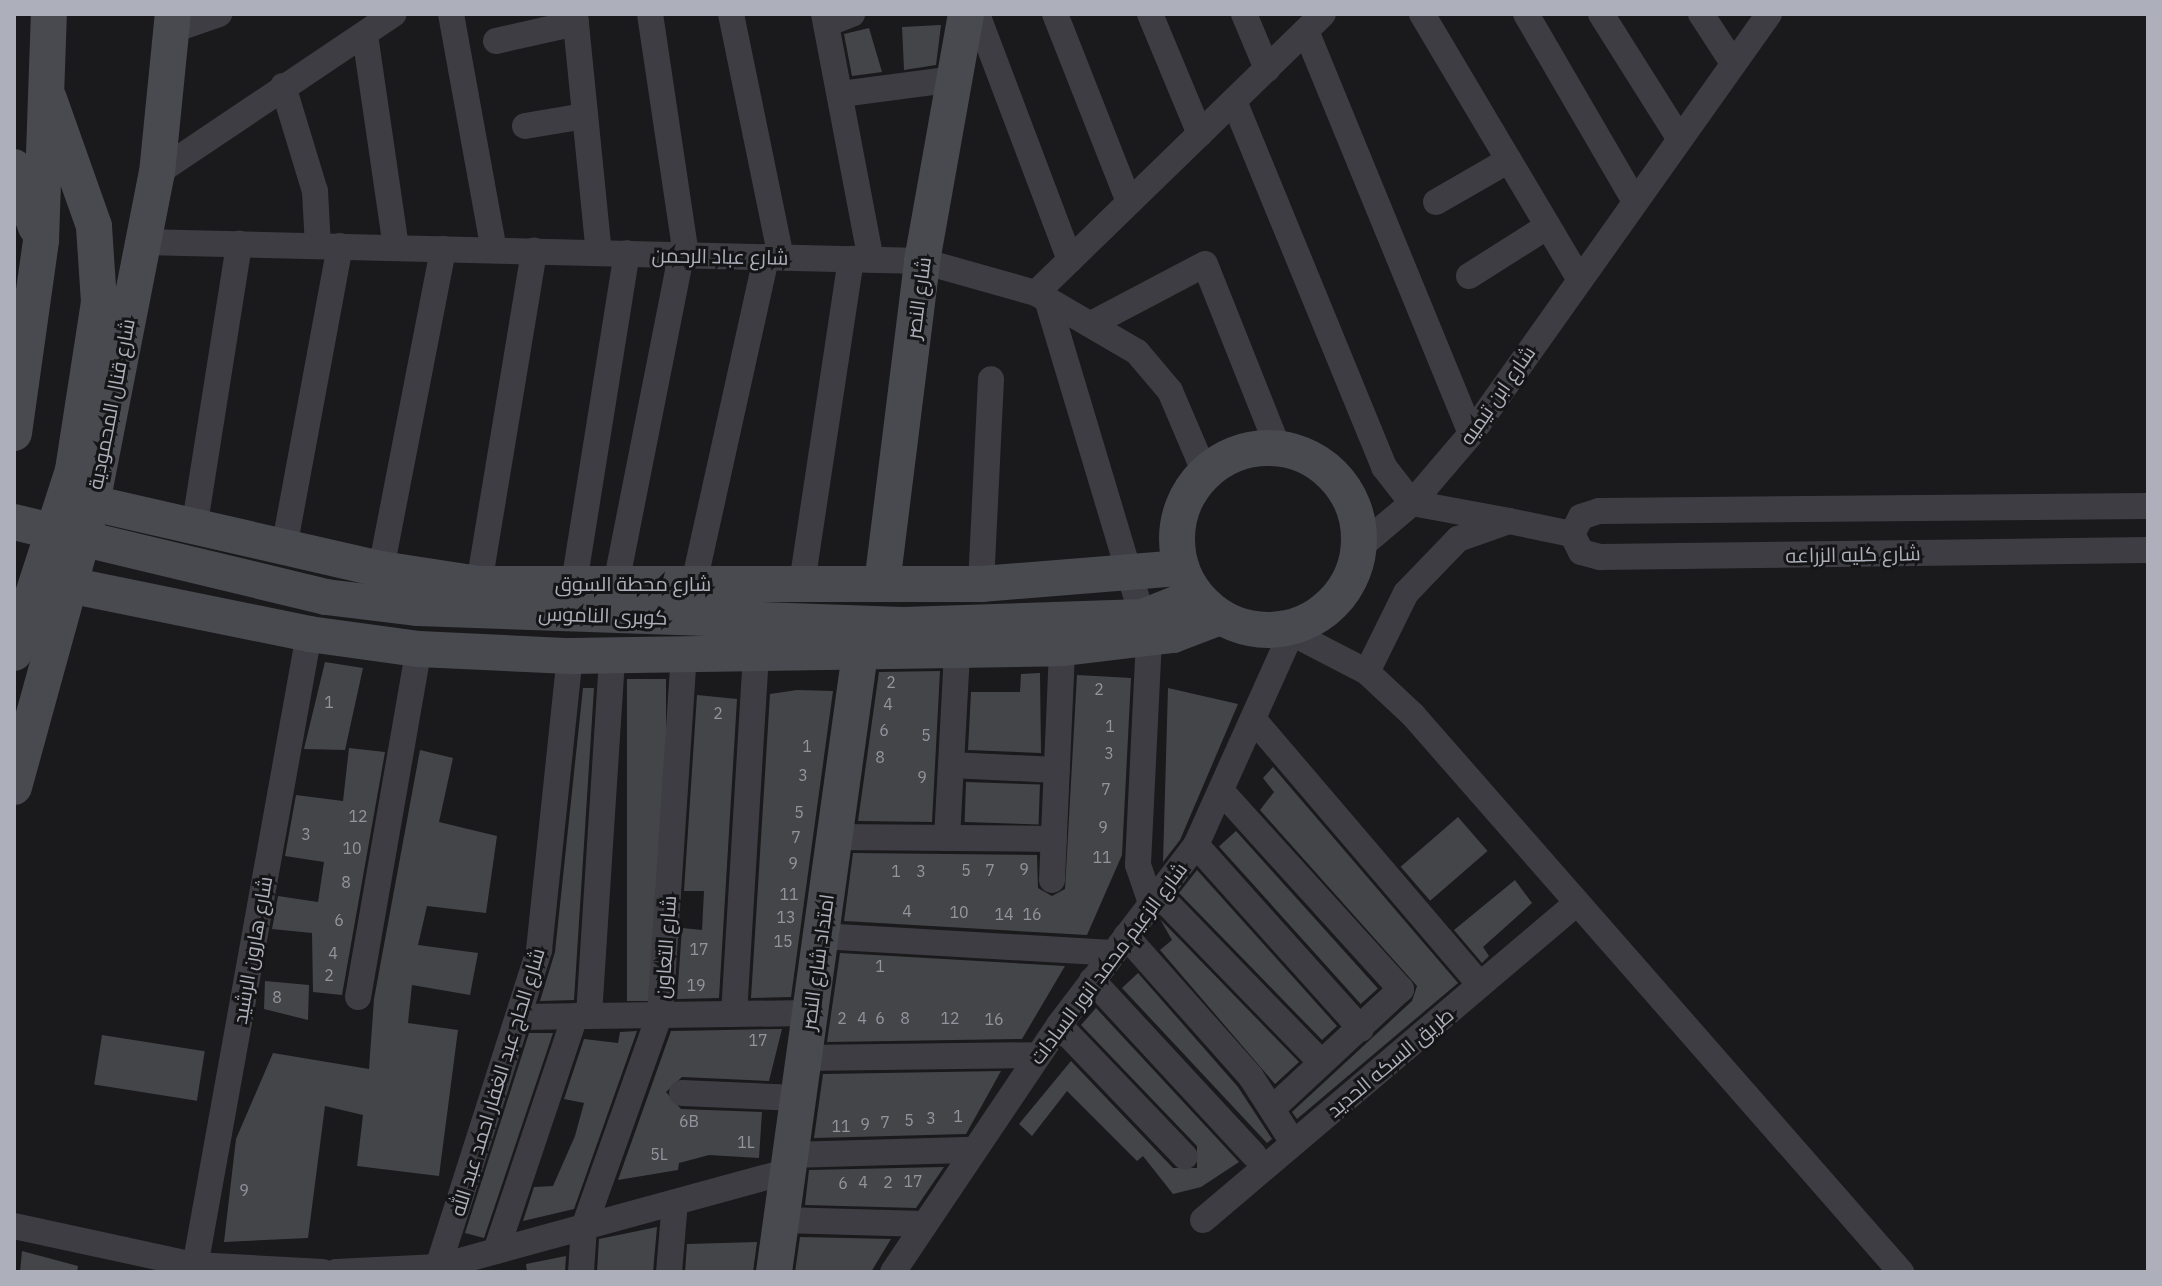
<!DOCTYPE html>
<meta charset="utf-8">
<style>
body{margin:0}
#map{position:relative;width:2162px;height:1286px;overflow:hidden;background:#1a1a1c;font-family:"IBM Plex Sans",Cairo,sans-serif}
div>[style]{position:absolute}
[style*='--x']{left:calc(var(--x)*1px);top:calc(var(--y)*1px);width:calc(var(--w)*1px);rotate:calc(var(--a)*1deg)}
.building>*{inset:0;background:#444549;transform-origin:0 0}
.street>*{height:26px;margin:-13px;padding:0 13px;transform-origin:13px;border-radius:13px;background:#3d3d43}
.secondary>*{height:36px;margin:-18px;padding:0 18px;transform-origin:18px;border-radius:18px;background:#494a50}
.secondary>.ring{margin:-18px;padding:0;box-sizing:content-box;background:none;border:36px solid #494a50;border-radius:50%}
.secondary-bridge>*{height:36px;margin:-18px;padding:0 18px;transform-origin:18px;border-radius:18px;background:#494a50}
span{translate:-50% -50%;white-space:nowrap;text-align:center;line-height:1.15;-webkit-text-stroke:6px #151517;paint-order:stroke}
.number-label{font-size:16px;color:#93959e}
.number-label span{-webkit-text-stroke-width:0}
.street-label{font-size:20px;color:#adb0bb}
.frame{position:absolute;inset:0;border:16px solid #adb0bb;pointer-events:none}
</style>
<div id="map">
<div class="building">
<i style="clip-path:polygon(941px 25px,936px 65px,904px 70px,902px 27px)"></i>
<i style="clip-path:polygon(869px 28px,882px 72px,852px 76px,844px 34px)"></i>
<i style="clip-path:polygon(325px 662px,363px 668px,345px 750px,304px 749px)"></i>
<i style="clip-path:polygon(940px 671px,932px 822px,858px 821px,879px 672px)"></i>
<i style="clip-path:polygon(1040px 673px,1041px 753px,968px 750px,971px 692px,1020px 692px,1021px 674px)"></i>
<i style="clip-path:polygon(1077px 675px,1131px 678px,1122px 855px,1087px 935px,844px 921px,853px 853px,1037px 855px,1038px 888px,1052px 896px,1065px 889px)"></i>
<i style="left:627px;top:679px;width:39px;height:322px"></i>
<i style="clip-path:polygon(583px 688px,594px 688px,574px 1000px,540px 1001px,555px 952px)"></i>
<i style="clip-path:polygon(1168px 688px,1238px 704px,1180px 840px,1163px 862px)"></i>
<i style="clip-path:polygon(797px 690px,833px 691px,791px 997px,751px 998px,770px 694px)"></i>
<i style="clip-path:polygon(697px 695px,737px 699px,719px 998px,677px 999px,682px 928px,702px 930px,704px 891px,684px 891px)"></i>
<i style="clip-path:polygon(349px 748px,385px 752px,342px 995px,313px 992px,312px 933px,272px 929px,278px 896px,318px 902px,324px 862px,285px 856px,296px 795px,343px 801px)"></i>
<i style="clip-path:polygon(420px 750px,453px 758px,439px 822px,497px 836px,486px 913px,427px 906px,418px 945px,478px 953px,470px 995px,412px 985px,408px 1023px,458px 1030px,439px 1176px,357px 1166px,363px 1115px,325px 1106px,308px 1238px,224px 1242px,236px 1139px,273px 1053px,369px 1069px,374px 999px)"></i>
<i style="clip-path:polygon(1273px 767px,1458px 983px,1297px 1119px,1292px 1112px,1412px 1001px,1417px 986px,1260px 810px,1274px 792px,1263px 778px)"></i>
<i style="left:966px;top:782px;width:74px;height:40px;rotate:2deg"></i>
<i style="left:1458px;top:817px;width:45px;height:76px;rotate:49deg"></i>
<i style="left:1236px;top:831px;width:212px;height:23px;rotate:48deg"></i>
<i style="clip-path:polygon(1197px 870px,1337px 1026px,1322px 1040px,1179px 893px)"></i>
<i style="clip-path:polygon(1515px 880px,1532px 903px,1483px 947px,1489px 956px,1482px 963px,1454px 930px)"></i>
<i style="clip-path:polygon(1160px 919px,1299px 1062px,1275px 1084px,1160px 950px,1172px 940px)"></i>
<i style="clip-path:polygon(840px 953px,1065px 966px,1022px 1039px,827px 1042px)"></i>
<i style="clip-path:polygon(1138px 973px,1238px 1087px,1272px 1139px,1267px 1143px,1122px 988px)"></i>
<i style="clip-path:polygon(265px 981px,309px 985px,308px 1020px,264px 1009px)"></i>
<i style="clip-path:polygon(1096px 1008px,1239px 1162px,1201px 1187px,1173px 1194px,1143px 1156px,1137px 1161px,1067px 1091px,1032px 1136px,1019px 1124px,1071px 1061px,1173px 1168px,1197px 1168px,1197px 1146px,1081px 1025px)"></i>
<i style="clip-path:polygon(782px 1029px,769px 1081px,682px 1077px,666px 1092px,681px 1109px,762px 1112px,759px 1158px,709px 1155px,679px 1163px,678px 1170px,618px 1180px,671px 1031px)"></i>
<i style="clip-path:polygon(637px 1031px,574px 1209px,523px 1221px,534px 1187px,553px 1186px,575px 1136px,584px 1103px,564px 1099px,584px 1039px,618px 1043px,620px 1032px)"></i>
<i style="clip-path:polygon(529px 1033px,553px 1033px,484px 1238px,465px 1233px)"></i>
<i style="left:102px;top:1035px;width:104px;height:50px;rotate:9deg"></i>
<i style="clip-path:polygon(1001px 1071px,966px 1134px,814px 1138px,823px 1074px)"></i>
<i style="clip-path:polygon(944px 1167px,916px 1208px,805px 1205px,809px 1170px)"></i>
<i style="clip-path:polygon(657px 1227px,653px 1272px,597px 1272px,599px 1239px)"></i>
<i style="clip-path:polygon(800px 1237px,891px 1239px,871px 1272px,795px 1272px)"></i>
<i style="clip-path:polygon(757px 1242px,753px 1272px,685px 1272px,687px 1244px)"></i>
<i style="clip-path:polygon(22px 1251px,78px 1266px,77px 1272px,20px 1272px)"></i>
<i style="clip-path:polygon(566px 1256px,565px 1272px,527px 1272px,526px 1264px)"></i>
</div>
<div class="street">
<i style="--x:451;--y:14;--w:240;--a:79.7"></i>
<i style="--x:575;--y:14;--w:240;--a:84.3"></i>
<i style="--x:650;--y:14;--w:244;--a:81.5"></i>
<i style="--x:731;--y:14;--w:248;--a:78.4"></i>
<i style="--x:824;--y:14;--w:250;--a:79.2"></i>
<i style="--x:977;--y:14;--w:263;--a:69.3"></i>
<i style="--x:1055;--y:14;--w:202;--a:68.5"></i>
<i style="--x:1150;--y:14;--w:130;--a:67.4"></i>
<i style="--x:1244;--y:14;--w:60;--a:67.3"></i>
<i style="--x:1422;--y:14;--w:307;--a:59.3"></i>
<i style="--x:1526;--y:14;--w:216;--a:59.8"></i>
<i style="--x:1601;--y:14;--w:146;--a:57.8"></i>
<i style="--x:1701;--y:14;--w:59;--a:56.9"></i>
<i style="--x:826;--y:24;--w:28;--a:-21"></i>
<i style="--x:173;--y:30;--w:49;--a:-19.2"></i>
<i style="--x:1306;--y:31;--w:435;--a:67.7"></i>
<i style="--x:365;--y:35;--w:215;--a:81.7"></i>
<i style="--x:496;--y:41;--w:82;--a:-12.7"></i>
<i style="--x:283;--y:86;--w:110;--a:73.1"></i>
<i style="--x:315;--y:191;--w:55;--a:86.9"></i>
<i style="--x:841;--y:94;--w:115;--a:-7.5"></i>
<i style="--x:1234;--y:101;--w:396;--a:67.7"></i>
<i style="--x:1384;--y:467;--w:46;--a:52.1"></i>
<i style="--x:1412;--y:503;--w:99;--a:10.5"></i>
<i style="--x:525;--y:126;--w:61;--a:-9.5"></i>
<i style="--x:157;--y:173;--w:285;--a:-33.9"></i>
<i style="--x:1436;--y:202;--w:84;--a:-29.9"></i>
<i style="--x:143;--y:242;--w:779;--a:1.4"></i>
<i style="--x:922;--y:261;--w:118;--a:15.7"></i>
<i style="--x:1036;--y:293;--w:117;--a:30.3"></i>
<i style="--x:1137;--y:352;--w:51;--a:49.8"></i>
<i style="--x:1170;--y:391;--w:89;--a:66.9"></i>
<i style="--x:1469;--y:276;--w:93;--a:-32.3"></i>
<i style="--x:1036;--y:293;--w:400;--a:-44.2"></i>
<i style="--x:1047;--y:299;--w:355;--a:73.3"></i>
<i style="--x:1149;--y:639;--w:226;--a:92.8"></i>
<i style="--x:1138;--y:865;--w:40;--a:71.1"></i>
<i style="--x:1095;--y:322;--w:124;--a:-27.8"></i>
<i style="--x:1205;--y:264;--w:197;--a:68.3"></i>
<i style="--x:2148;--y:506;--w:549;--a:179.48"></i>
<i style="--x:1599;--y:511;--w:19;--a:162"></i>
<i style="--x:1581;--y:517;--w:19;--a:118"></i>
<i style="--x:1572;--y:534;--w:20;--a:63"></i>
<i style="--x:1581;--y:552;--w:20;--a:15"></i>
<i style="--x:1600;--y:557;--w:548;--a:-0.73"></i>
<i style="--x:194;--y:529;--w:289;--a:-81"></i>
<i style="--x:1360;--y:547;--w:68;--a:-40.2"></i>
<i style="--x:1412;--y:503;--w:91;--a:-49.5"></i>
<i style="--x:1471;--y:434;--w:515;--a:-54.64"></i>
<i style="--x:284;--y:548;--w:307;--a:-79.5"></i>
<i style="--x:381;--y:569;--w:326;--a:-79"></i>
<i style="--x:574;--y:583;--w:334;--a:-80.9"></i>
<i style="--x:694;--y:583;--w:334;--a:-77.5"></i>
<i style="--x:802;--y:583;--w:328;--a:-81.4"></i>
<i style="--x:479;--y:584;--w:338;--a:-80.6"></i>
<i style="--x:616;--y:584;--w:335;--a:-78.8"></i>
<i style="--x:981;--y:584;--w:205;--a:-87.2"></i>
<i style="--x:1284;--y:629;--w:93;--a:27.4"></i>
<i style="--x:1367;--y:672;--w:63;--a:43.1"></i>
<i style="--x:1413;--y:715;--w:741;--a:48.78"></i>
<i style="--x:1367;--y:672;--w:88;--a:-63.7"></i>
<i style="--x:1406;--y:593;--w:75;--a:-46.1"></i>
<i style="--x:1458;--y:539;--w:54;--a:-19.4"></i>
<i style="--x:1509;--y:521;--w:64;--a:11.7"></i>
<i style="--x:1254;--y:720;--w:348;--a:49.5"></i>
<i style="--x:951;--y:765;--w:106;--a:2.7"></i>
<i style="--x:1223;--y:793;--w:265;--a:47.8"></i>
<i style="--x:1401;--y:989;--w:175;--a:137.1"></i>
<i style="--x:834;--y:837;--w:220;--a:0.5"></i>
<i style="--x:947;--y:838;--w:187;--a:-86.9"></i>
<i style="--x:1196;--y:845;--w:247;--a:48.1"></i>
<i style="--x:1052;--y:880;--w:232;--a:-87.5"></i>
<i style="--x:1158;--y:894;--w:235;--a:45.9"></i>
<i style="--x:820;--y:936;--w:293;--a:3.3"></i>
<i style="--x:1126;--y:936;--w:188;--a:48.4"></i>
<i style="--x:1251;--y:1077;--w:67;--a:57.3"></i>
<i style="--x:1092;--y:980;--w:238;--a:47.2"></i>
<i style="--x:358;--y:997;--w:353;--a:-80.1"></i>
<i style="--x:734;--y:1014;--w:361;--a:-86.5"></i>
<i style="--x:589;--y:1015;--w:360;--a:-86.3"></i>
<i style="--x:521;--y:1017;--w:289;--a:-0.8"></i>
<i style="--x:1059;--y:1025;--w:182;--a:46.3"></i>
<i style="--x:803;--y:1058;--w:235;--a:-0.7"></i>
<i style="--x:682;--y:1093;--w:116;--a:2.5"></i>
<i style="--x:790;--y:1155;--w:184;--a:-1.6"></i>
<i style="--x:781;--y:1220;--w:144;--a:1.6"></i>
<i style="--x:1203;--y:1220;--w:490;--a:-40.3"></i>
<i style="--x:14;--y:1226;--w:185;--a:12.2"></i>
<i style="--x:195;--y:1265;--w:128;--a:3.1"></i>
<i style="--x:496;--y:1251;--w:248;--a:-71.4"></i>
<i style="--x:438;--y:1267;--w:333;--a:-72.3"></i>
<i style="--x:539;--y:950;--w:296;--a:-84"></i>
<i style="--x:194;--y:1272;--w:648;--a:-79.78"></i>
<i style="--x:336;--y:1272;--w:102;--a:-2.8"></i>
<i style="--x:438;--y:1267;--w:363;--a:-15.3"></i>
<i style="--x:581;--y:1272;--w:45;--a:-86.2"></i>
<i style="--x:584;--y:1227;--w:226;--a:-70.4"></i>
<i style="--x:660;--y:1014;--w:360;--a:-86.2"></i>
<i style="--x:669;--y:1272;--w:70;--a:-85.1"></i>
<i style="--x:893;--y:1272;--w:298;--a:-56.1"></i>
<i style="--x:1059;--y:1025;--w:226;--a:-52.7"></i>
<i style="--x:1196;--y:845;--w:229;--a:-65.8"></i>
</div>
<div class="secondary">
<i style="--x:14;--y:167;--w:64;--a:69.9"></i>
<i style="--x:14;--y:433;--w:195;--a:-82"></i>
<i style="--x:41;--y:240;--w:226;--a:-88"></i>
<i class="ring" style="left:1177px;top:448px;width:146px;height:146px"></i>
<i style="--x:92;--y:503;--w:296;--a:12.9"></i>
<i style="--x:381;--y:569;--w:99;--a:8.7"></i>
<i style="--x:479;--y:584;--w:502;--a:0"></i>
<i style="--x:981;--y:584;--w:201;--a:-4.6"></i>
<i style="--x:882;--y:584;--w:325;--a:-82.9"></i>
<i style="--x:922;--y:261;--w:251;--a:-79.9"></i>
<i style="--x:69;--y:585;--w:245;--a:11.5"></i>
<i style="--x:309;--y:634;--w:111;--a:7.8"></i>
<i style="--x:419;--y:649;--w:151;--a:2.7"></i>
<i style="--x:570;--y:656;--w:492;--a:-0.9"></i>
<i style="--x:1062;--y:648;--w:112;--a:-6.7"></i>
<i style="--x:1173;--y:635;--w:50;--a:-21"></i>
<i style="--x:903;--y:625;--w:240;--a:-1.9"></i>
<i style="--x:1143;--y:617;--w:57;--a:-21.6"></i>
<i style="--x:14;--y:653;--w:192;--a:-72.1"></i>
<i style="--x:73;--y:470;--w:170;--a:-81.2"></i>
<i style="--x:99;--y:302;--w:76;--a:-93.8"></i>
<i style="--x:94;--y:226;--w:135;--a:-109.5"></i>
<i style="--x:14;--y:787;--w:295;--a:-74.6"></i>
<i style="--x:92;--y:503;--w:336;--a:-78.9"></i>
<i style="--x:157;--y:173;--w:160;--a:-84.3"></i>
<i style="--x:774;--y:1272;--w:625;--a:-82.09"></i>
</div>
<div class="secondary-bridge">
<i style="--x:14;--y:522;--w:321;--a:13.5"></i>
<i style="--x:326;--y:597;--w:93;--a:6.8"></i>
<i style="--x:418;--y:608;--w:485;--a:2"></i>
</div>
<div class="number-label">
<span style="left:891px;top:682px">2</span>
<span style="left:1099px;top:689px">2</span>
<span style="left:329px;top:702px">1</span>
<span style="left:888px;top:704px">4</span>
<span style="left:718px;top:713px">2</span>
<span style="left:1110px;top:726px">1</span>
<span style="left:884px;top:730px">6</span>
<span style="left:926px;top:735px">5</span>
<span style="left:807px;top:746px">1</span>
<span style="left:1109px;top:753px">3</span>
<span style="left:880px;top:757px">8</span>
<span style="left:803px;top:775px">3</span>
<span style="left:922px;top:777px">9</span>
<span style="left:1106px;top:789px">7</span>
<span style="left:799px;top:812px">5</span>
<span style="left:358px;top:816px">12</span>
<span style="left:1103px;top:827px">9</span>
<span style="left:306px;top:834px">3</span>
<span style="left:796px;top:837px">7</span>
<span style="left:352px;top:848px">10</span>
<span style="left:1102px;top:857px">11</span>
<span style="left:793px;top:863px">9</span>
<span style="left:1024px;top:869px">9</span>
<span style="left:966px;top:870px">5</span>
<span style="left:990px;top:870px">7</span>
<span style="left:896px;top:871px">1</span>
<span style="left:921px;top:871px">3</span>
<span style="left:346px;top:882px">8</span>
<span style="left:789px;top:894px">11</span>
<span style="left:907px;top:911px">4</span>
<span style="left:959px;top:912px">10</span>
<span style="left:1004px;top:914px">14</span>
<span style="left:1032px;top:914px">16</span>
<span style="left:786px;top:917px">13</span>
<span style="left:339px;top:920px">6</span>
<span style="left:783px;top:941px">15</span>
<span style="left:699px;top:949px">17</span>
<span style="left:333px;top:953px">4</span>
<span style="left:880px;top:966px">1</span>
<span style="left:329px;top:975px">2</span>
<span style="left:696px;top:985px">19</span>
<span style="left:277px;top:997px">8</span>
<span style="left:842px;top:1018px">2</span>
<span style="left:862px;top:1018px">4</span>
<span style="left:880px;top:1018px">6</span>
<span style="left:905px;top:1018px">8</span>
<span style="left:950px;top:1018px">12</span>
<span style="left:994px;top:1019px">16</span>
<span style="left:758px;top:1040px">17</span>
<span style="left:958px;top:1116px">1</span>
<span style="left:931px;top:1118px">3</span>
<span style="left:909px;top:1120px">5</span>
<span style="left:689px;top:1121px">6B</span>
<span style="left:885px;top:1122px">7</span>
<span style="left:865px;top:1124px">9</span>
<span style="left:841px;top:1126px">11</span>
<span style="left:746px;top:1142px">1L</span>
<span style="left:659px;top:1154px">5L</span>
<span style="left:913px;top:1181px">17</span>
<span style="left:863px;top:1182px">4</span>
<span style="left:888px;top:1182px">2</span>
<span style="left:843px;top:1183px">6</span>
<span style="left:244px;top:1190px">9</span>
</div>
<div class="street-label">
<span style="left:720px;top:256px;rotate:1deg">شارع عباد الرحمن</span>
<span style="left:918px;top:298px;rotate:-82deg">شارع النصر</span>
<span style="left:1497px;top:395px;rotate:-55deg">شارع ابن تيميه</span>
<span style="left:111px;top:404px;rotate:-79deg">شارع قنال المحمودية</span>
<span style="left:1853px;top:554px;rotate:-1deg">شارع كليه الزراعه</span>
<span style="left:633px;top:583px">شارع محطة السوق</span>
<span style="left:603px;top:615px;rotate:2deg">كوبرى الناموس</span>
<span style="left:665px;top:947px;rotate:-86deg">شارع التعاون</span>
<span style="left:252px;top:950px;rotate:-80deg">شارع هارون الرشيد</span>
<span style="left:817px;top:962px;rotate:-82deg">امتداد شارع النصر</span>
<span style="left:1108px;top:963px;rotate:-53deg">شارع الزعيم محمد انور السادات</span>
<span style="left:1390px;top:1062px;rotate:-40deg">طريق السكه الحديد</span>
<span style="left:497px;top:1082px;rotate:-73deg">شارع الحاج عبد الغفار احمد عبد الله</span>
</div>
<div class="frame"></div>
</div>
